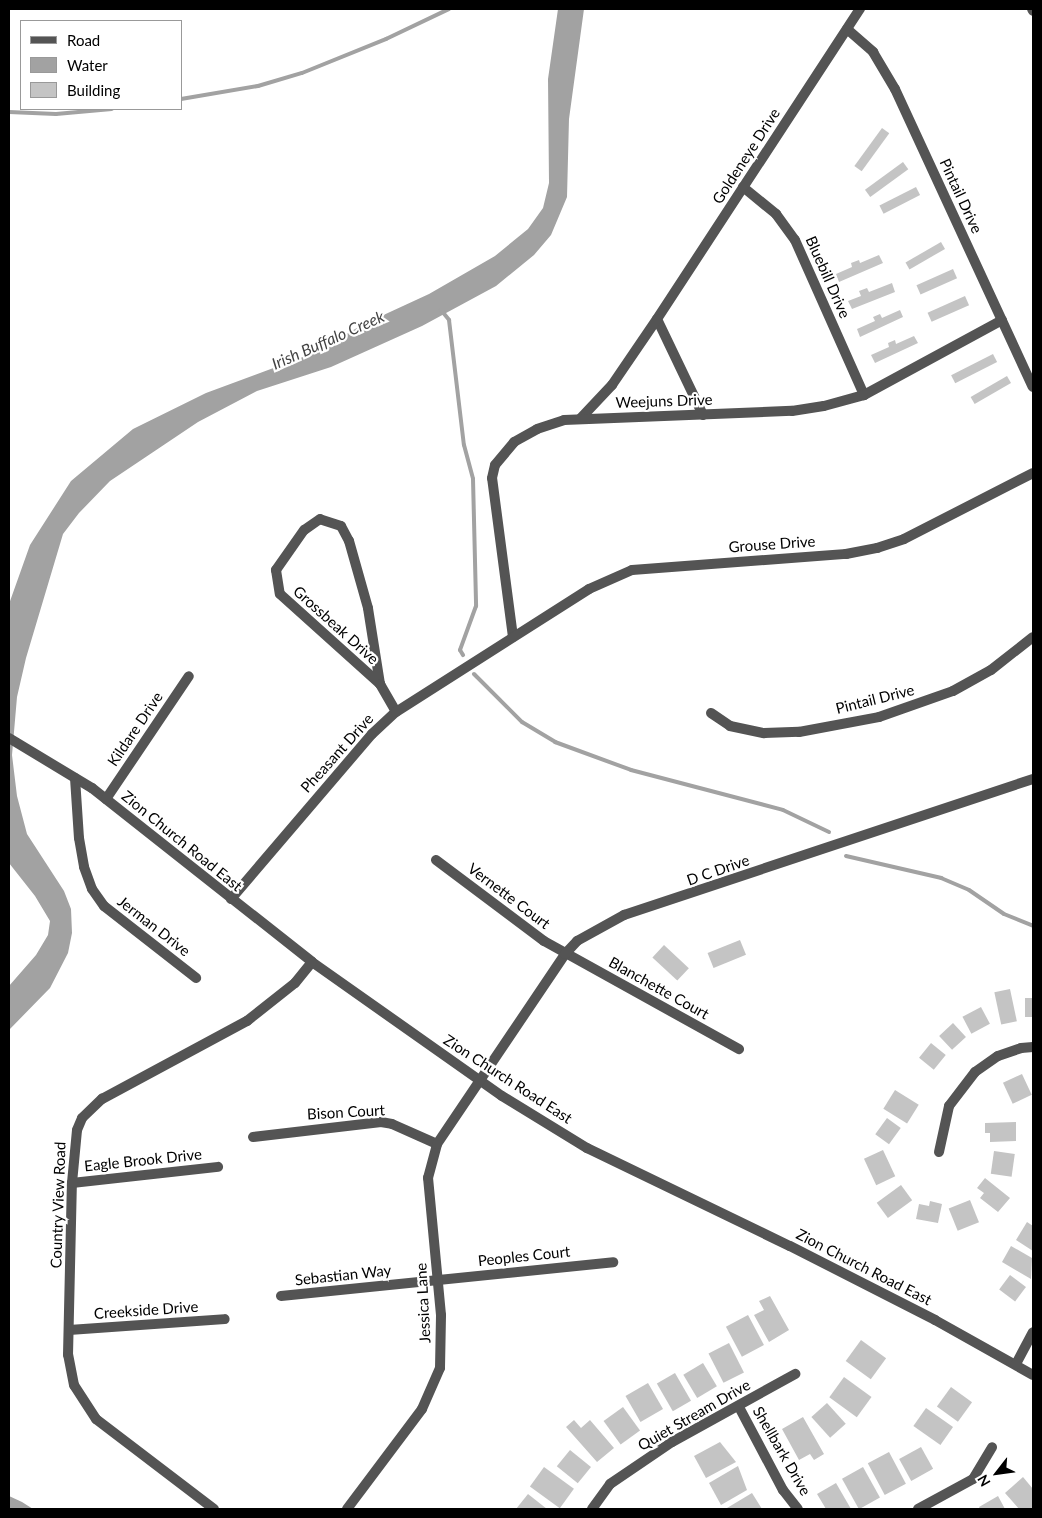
<!DOCTYPE html>
<style>
body{margin:0}
#map{position:relative;width:1042px;height:1518px;overflow:hidden;background:#fff;font-family:Lato,sans-serif}
div>[style]{position:absolute}
[style*='--x']{left:calc(var(--x)*1px);top:calc(var(--y)*1px);width:calc(var(--w)*1px);rotate:calc(var(--a)*1deg)}
.water>*{inset:0;background:#a2a2a2}
.stream>*{height:4px;margin:-2px;padding:0 2px;transform-origin:2px;border-radius:2px;background:#a2a2a2}
.building>*{inset:0;background:#c4c4c4;transform-origin:0 0}
.street>*{height:10px;margin:-5px;padding:0 5px;transform-origin:5px;border-radius:5px;background:#545454}
span{translate:-50% -50%;white-space:nowrap;text-align:center;line-height:1.15;-webkit-text-stroke:4.5px #fff;paint-order:stroke}
.street-label{font-size:15px;color:#000}
.water-label{font-size:16px;color:#434343;font-style:italic}
.frame{position:absolute;inset:0;border:10px solid #000;pointer-events:none}
.legend{position:absolute;left:20px;top:20px;width:162px;height:90px;box-sizing:border-box;background:#fff;border:1px solid #999;margin:0;padding:6px 9px;list-style:none;font-size:15px;color:#000}
.legend li{display:flex;align-items:center;gap:10px;height:25px}
.legend b{width:25px;border:1px solid #999}
.north{position:absolute;left:972px;top:1448px;width:50px;height:50px;-webkit-text-stroke:4px #fff;paint-order:stroke;rotate:240deg;font-size:14px;font-weight:700;line-height:20px;text-align:center;color:#000}
.north::after{content:'';display:block;margin:auto;width:18px;height:22px;background:#000;clip-path:polygon(50% 0,100% 100%,50% 72%,0 100%)}
</style>
<div id="map">
<div class="water">
<i style="clip-path:polygon(558px 9px,584px 9px,569px 119px,567px 197px,551px 235px,534px 255px,496px 286px,422px 326px,331px 367px,257px 391px,198px 422px,110px 481px,79px 513px,63px 534px,26px 658px,17px 697px,12px 755px,17px 796px,27px 834px,64px 891px,71px 909px,72px 933px,68px 953px,50px 988px,9px 1030px,9px 986px,36px 955px,48px 935px,50px 921px,35px 896px,9px 863px,9px 604px,30px 545px,71px 481px,133px 429px,206px 393px,311px 354px,364px 324px,429px 294px,495px 256px,528px 229px,543px 208px,549px 183px,548px 79px)"></i>
<i style="clip-path:polygon(9px 1496px,22px 1502px,33px 1509px,9px 1509px)"></i>
</div>
<div class="stream">
<i style="--x:181;--y:99;--w:78;--a:-9.6"></i>
<i style="--x:258;--y:86;--w:46;--a:-16.5"></i>
<i style="--x:302;--y:73;--w:91;--a:-22"></i>
<i style="--x:386;--y:39;--w:70;--a:-25.5"></i>
<i style="--x:9;--y:112;--w:47;--a:2.4"></i>
<i style="--x:56;--y:114;--w:56;--a:-5.1"></i>
<i style="--x:441;--y:310;--w:13;--a:51"></i>
<i style="--x:449;--y:320;--w:126;--a:83.2"></i>
<i style="--x:464;--y:445;--w:35;--a:75"></i>
<i style="--x:473;--y:479;--w:127;--a:88.6"></i>
<i style="--x:476;--y:606;--w:47;--a:110"></i>
<i style="--x:460;--y:650;--w:6;--a:59"></i>
<i style="--x:474;--y:674;--w:68;--a:45"></i>
<i style="--x:522;--y:722;--w:39;--a:31"></i>
<i style="--x:555;--y:742;--w:81;--a:20.2"></i>
<i style="--x:631;--y:770;--w:157;--a:14.7"></i>
<i style="--x:783;--y:810;--w:51;--a:25.6"></i>
<i style="--x:846;--y:856;--w:98;--a:13"></i>
<i style="--x:941;--y:878;--w:30;--a:23"></i>
<i style="--x:969;--y:890;--w:42;--a:34.4"></i>
<i style="--x:1004;--y:914;--w:31;--a:22"></i>
</div>
<div class="building">
<i style="left:882px;top:128px;width:9px;height:47px;rotate:36deg"></i>
<i style="left:903px;top:162px;width:9px;height:47px;rotate:54deg"></i>
<i style="left:916px;top:187px;width:9px;height:41px;rotate:63deg"></i>
<i style="left:941px;top:242px;width:8px;height:41px;rotate:60deg"></i>
<i style="clip-path:polygon(879px 255px,883px 263px,839px 282px,836px 274px,852px 267px,851px 263px,859px 260px,860px 263px)"></i>
<i style="left:953px;top:269px;width:10px;height:40px;rotate:66deg"></i>
<i style="clip-path:polygon(892px 283px,895px 292px,852px 309px,848px 301px,861px 296px,859px 291px,867px 288px,869px 292px)"></i>
<i style="left:965px;top:296px;width:10px;height:41px;rotate:66deg"></i>
<i style="clip-path:polygon(900px 310px,903px 317px,860px 337px,857px 329px,875px 321px,873px 317px,880px 314px,882px 318px)"></i>
<i style="clip-path:polygon(914px 336px,918px 343px,875px 363px,871px 355px,889px 347px,888px 343px,895px 340px,896px 344px)"></i>
<i style="left:993px;top:354px;width:9px;height:47px;rotate:63deg"></i>
<i style="left:1007px;top:376px;width:8px;height:42px;rotate:60deg"></i>
<i style="left:740px;top:940px;width:16px;height:35px;rotate:68deg"></i>
<i style="left:664px;top:945px;width:34px;height:17px;rotate:43deg"></i>
<i style="left:1010px;top:989px;width:33px;height:16px;rotate:78deg"></i>
<i style="left:1033px;top:998px;width:19px;height:8px;rotate:90deg"></i>
<i style="left:981px;top:1007px;width:19px;height:21px;rotate:62deg"></i>
<i style="left:953px;top:1023px;width:19px;height:19px;rotate:47deg"></i>
<i style="left:931px;top:1043px;width:19px;height:19px;rotate:39deg"></i>
<i style="left:1022px;top:1074px;width:23px;height:21px;rotate:65deg"></i>
<i style="left:895px;top:1090px;width:28px;height:22px;rotate:32deg"></i>
<i style="left:887px;top:1118px;width:17px;height:20px;rotate:36deg"></i>
<i style="clip-path:polygon(1016px 1122px,1016px 1141px,990px 1142px,990px 1133px,985px 1133px,985px 1123px)"></i>
<i style="left:883px;top:1150px;width:29px;height:21px;rotate:65deg"></i>
<i style="left:994px;top:1151px;width:21px;height:23px;rotate:8deg"></i>
<i style="clip-path:polygon(985px 1178px,1010px 1198px,998px 1212px,980px 1198px,984px 1193px,977px 1188px)"></i>
<i style="left:901px;top:1185px;width:19px;height:30px;rotate:54deg"></i>
<i style="left:970px;top:1200px;width:24px;height:23px;rotate:68deg"></i>
<i style="clip-path:polygon(930px 1201px,942px 1204px,938px 1223px,916px 1219px,919px 1204px,929px 1206px)"></i>
<i style="clip-path:polygon(1027px 1222px,1033px 1226px,1033px 1251px,1016px 1240px)"></i>
<i style="clip-path:polygon(1011px 1246px,1032px 1258px,1031px 1279px,1002px 1262px)"></i>
<i style="left:1010px;top:1275px;width:20px;height:18px;rotate:37deg"></i>
<i style="clip-path:polygon(770px 1296px,789px 1330px,769px 1342px,754px 1315px,764px 1310px,759px 1301px)"></i>
<i style="left:748px;top:1315px;width:34px;height:25px;rotate:62deg"></i>
<i style="left:861px;top:1340px;width:31px;height:26px;rotate:36deg"></i>
<i style="left:729px;top:1343px;width:33px;height:23px;rotate:63deg"></i>
<i style="left:703px;top:1363px;width:27px;height:23px;rotate:59deg"></i>
<i style="left:675px;top:1373px;width:32px;height:21px;rotate:60deg"></i>
<i style="left:844px;top:1377px;width:34px;height:25px;rotate:36deg"></i>
<i style="left:648px;top:1383px;width:30px;height:26px;rotate:60deg"></i>
<i style="left:951px;top:1387px;width:26px;height:24px;rotate:36deg"></i>
<i style="left:827px;top:1403px;width:28px;height:21px;rotate:48deg"></i>
<i style="left:623px;top:1407px;width:29px;height:24px;rotate:54deg"></i>
<i style="left:926px;top:1408px;width:33px;height:22px;rotate:35deg"></i>
<i style="clip-path:polygon(803px 1417px,824px 1454px,814px 1460px,810px 1454px,799px 1460px,782px 1429px)"></i>
<i style="clip-path:polygon(574px 1420px,581px 1428px,590px 1420px,614px 1448px,597px 1462px,566px 1427px)"></i>
<i style="clip-path:polygon(720px 1442px,736px 1462px,706px 1478px,694px 1456px)"></i>
<i style="left:921px;top:1447px;width:25px;height:25px;rotate:61deg"></i>
<i style="left:570px;top:1450px;width:27px;height:21px;rotate:39deg"></i>
<i style="left:889px;top:1452px;width:36px;height:24px;rotate:62deg"></i>
<i style="clip-path:polygon(738px 1466px,747px 1490px,721px 1505px,709px 1483px)"></i>
<i style="left:544px;top:1467px;width:37px;height:24px;rotate:36deg"></i>
<i style="left:863px;top:1467px;width:35px;height:24px;rotate:61deg"></i>
<i style="clip-path:polygon(1023px 1477px,1033px 1489px,1033px 1509px,1019px 1509px,1005px 1493px)"></i>
<i style="clip-path:polygon(836px 1483px,851px 1509px,826px 1509px,817px 1494px)"></i>
<i style="clip-path:polygon(752px 1493px,762px 1509px,728px 1509px,727px 1508px)"></i>
<i style="clip-path:polygon(528px 1494px,547px 1509px,516px 1509px)"></i>
<i style="clip-path:polygon(998px 1496px,1005px 1509px,980px 1509px,979px 1507px)"></i>
</div>
<div class="street">
<i style="--x:1032;--y:9;--w:2;--a:63"></i>
<i style="--x:847;--y:29;--w:35;--a:41"></i>
<i style="--x:873;--y:52;--w:43;--a:59.3"></i>
<i style="--x:895;--y:89;--w:328;--a:65.2"></i>
<i style="--x:743;--y:187;--w:43;--a:39.3"></i>
<i style="--x:776;--y:214;--w:32;--a:54"></i>
<i style="--x:795;--y:240;--w:170;--a:66"></i>
<i style="--x:703;--y:415;--w:106;--a:-115.6"></i>
<i style="--x:657;--y:319;--w:371;--a:-56.8"></i>
<i style="--x:580;--y:419;--w:47;--a:-46.7"></i>
<i style="--x:612;--y:385;--w:80;--a:-55.7"></i>
<i style="--x:513;--y:637;--w:160;--a:-97.5"></i>
<i style="--x:492;--y:478;--w:13;--a:-77"></i>
<i style="--x:495;--y:465;--w:30;--a:-50"></i>
<i style="--x:514;--y:442;--w:26;--a:-29"></i>
<i style="--x:537;--y:429;--w:28;--a:-18"></i>
<i style="--x:564;--y:420;--w:228;--a:-2.3"></i>
<i style="--x:792;--y:411;--w:32;--a:-9"></i>
<i style="--x:824;--y:406;--w:41;--a:-15.4"></i>
<i style="--x:864;--y:395;--w:157;--a:-28.5"></i>
<i style="--x:380;--y:684;--w:77;--a:-99"></i>
<i style="--x:368;--y:608;--w:70;--a:-105.8"></i>
<i style="--x:349;--y:541;--w:17;--a:-118"></i>
<i style="--x:341;--y:526;--w:22;--a:-162"></i>
<i style="--x:320;--y:519;--w:19;--a:145"></i>
<i style="--x:304;--y:530;--w:49;--a:125"></i>
<i style="--x:276;--y:570;--w:24;--a:81"></i>
<i style="--x:280;--y:594;--w:135;--a:42"></i>
<i style="--x:380;--y:684;--w:32;--a:60"></i>
<i style="--x:711;--y:713;--w:23;--a:34"></i>
<i style="--x:730;--y:726;--w:35;--a:12"></i>
<i style="--x:764;--y:733;--w:35;--a:-2"></i>
<i style="--x:799;--y:732;--w:81;--a:-10.6"></i>
<i style="--x:879;--y:717;--w:78;--a:-19.4"></i>
<i style="--x:953;--y:691;--w:43;--a:-28.9"></i>
<i style="--x:991;--y:670;--w:53;--a:-38.2"></i>
<i style="--x:9;--y:738;--w:97;--a:31.1"></i>
<i style="--x:92;--y:788;--w:280;--a:38.3"></i>
<i style="--x:312;--y:962;--w:232;--a:35.2"></i>
<i style="--x:502;--y:1096;--w:100;--a:31.5"></i>
<i style="--x:587;--y:1148;--w:225;--a:25.8"></i>
<i style="--x:790;--y:1246;--w:163;--a:27"></i>
<i style="--x:935;--y:1320;--w:112;--a:29.3"></i>
<i style="--x:75;--y:778;--w:60;--a:86.2"></i>
<i style="--x:79;--y:838;--w:29;--a:80"></i>
<i style="--x:84;--y:867;--w:23;--a:70"></i>
<i style="--x:92;--y:889;--w:21;--a:55"></i>
<i style="--x:104;--y:906;--w:117;--a:38"></i>
<i style="--x:106;--y:799;--w:148;--a:-56"></i>
<i style="--x:436;--y:860;--w:135;--a:36.9"></i>
<i style="--x:544;--y:941;--w:223;--a:29"></i>
<i style="--x:231;--y:899;--w:217;--a:-49.5"></i>
<i style="--x:372;--y:734;--w:33;--a:-43"></i>
<i style="--x:396;--y:712;--w:229;--a:-32.5"></i>
<i style="--x:589;--y:589;--w:47;--a:-23.8"></i>
<i style="--x:632;--y:570;--w:215;--a:-4.3"></i>
<i style="--x:846;--y:554;--w:32;--a:-11"></i>
<i style="--x:877;--y:548;--w:28;--a:-18"></i>
<i style="--x:904;--y:539;--w:145;--a:-27.1"></i>
<i style="--x:253;--y:1137;--w:129;--a:-6.7"></i>
<i style="--x:381;--y:1122;--w:11;--a:10"></i>
<i style="--x:392;--y:1124;--w:49;--a:24"></i>
<i style="--x:939;--y:1152;--w:47;--a:-77.7"></i>
<i style="--x:949;--y:1106;--w:43;--a:-52.6"></i>
<i style="--x:975;--y:1072;--w:28;--a:-35"></i>
<i style="--x:998;--y:1056;--w:24;--a:-19"></i>
<i style="--x:1021;--y:1048;--w:12;--a:-5"></i>
<i style="--x:72;--y:1183;--w:147;--a:-6.3"></i>
<i style="--x:281;--y:1296;--w:334;--a:-5.8"></i>
<i style="--x:69;--y:1330;--w:156;--a:-4"></i>
<i style="--x:1016;--y:1364;--w:36;--a:-62"></i>
<i style="--x:739;--y:1407;--w:94;--a:62.1"></i>
<i style="--x:783;--y:1490;--w:24;--a:52"></i>
<i style="--x:214;--y:1509;--w:148;--a:-142.7"></i>
<i style="--x:96;--y:1419;--w:40;--a:-122.9"></i>
<i style="--x:74;--y:1385;--w:31;--a:-101"></i>
<i style="--x:68;--y:1355;--w:172;--a:-88.7"></i>
<i style="--x:72;--y:1183;--w:53;--a:-84.6"></i>
<i style="--x:77;--y:1130;--w:13;--a:-67"></i>
<i style="--x:82;--y:1118;--w:28;--a:-44"></i>
<i style="--x:102;--y:1099;--w:165;--a:-28.3"></i>
<i style="--x:247;--y:1021;--w:61;--a:-38.4"></i>
<i style="--x:295;--y:983;--w:27;--a:-51"></i>
<i style="--x:347;--y:1509;--w:125;--a:-53.1"></i>
<i style="--x:422;--y:1409;--w:45;--a:-66.3"></i>
<i style="--x:440;--y:1368;--w:53;--a:-88.9"></i>
<i style="--x:441;--y:1315;--w:138;--a:-95.4"></i>
<i style="--x:428;--y:1178;--w:35;--a:-75"></i>
<i style="--x:437;--y:1144;--w:229;--a:-56"></i>
<i style="--x:565;--y:954;--w:18;--a:-47"></i>
<i style="--x:577;--y:941;--w:54;--a:-29"></i>
<i style="--x:624;--y:915;--w:431;--a:-18.4"></i>
<i style="--x:592;--y:1509;--w:31;--a:-54"></i>
<i style="--x:610;--y:1484;--w:75;--a:-34.1"></i>
<i style="--x:672;--y:1442;--w:141;--a:-28.9"></i>
<i style="--x:918;--y:1509;--w:63;--a:-28.6"></i>
<i style="--x:973;--y:1479;--w:37;--a:-59"></i>
</div>
<div class="street-label">
<span style="left:746px;top:156px;rotate:-57deg">Goldeneye Drive</span>
<span style="left:961px;top:196px;rotate:65deg">Pintail Drive</span>
<span style="left:828px;top:277px;rotate:66deg">Bluebill Drive</span>
<span style="left:664px;top:401px;rotate:-2deg">Weejuns Drive</span>
<span style="left:772px;top:544px;rotate:-4deg">Grouse Drive</span>
<span style="left:336px;top:625px;rotate:42deg">Grossbeak Drive</span>
<span style="left:875px;top:699px;rotate:-14deg">Pintail Drive</span>
<span style="left:135px;top:729px;rotate:-56deg">Kildare Drive</span>
<span style="left:337px;top:753px;rotate:-48deg">Pheasant Drive</span>
<span style="left:182px;top:841px;rotate:39deg">Zion Church Road East</span>
<span style="left:718px;top:870px;rotate:-19deg">D C Drive</span>
<span style="left:509px;top:896px;rotate:37deg">Vernette Court</span>
<span style="left:154px;top:926px;rotate:38deg">Jerman Drive</span>
<span style="left:659px;top:988px;rotate:29deg">Blanchette Court</span>
<span style="left:508px;top:1079px;rotate:33deg">Zion Church Road East</span>
<span style="left:346px;top:1112px;rotate:-3deg">Bison Court</span>
<span style="left:143px;top:1160px;rotate:-6deg">Eagle Brook Drive</span>
<span style="left:58px;top:1205px;rotate:-88deg">Country View Road</span>
<span style="left:524px;top:1256px;rotate:-6deg">Peoples Court</span>
<span style="left:864px;top:1267px;rotate:27deg">Zion Church Road East</span>
<span style="left:343px;top:1275px;rotate:-6deg">Sebastian Way</span>
<span style="left:423px;top:1303px;rotate:-93deg">Jessica Lane</span>
<span style="left:146px;top:1310px;rotate:-4deg">Creekside Drive</span>
<span style="left:694px;top:1415px;rotate:-30deg">Quiet Stream Drive</span>
<span style="left:782px;top:1451px;rotate:60deg">Shellbark Drive</span>
</div>
<div class="water-label">
<span style="left:328px;top:340px;rotate:-24deg">Irish Buffalo Creek</span>
</div>
<div class="frame"></div>
<ul class="legend">
<li><b style="height:6px;background:#545454"></b>Road</li>
<li><b style="height:14px;background:#a2a2a2"></b>Water</li>
<li><b style="height:14px;background:#c4c4c4"></b>Building</li>
</ul>
<div class="north">N</div>
</div>
